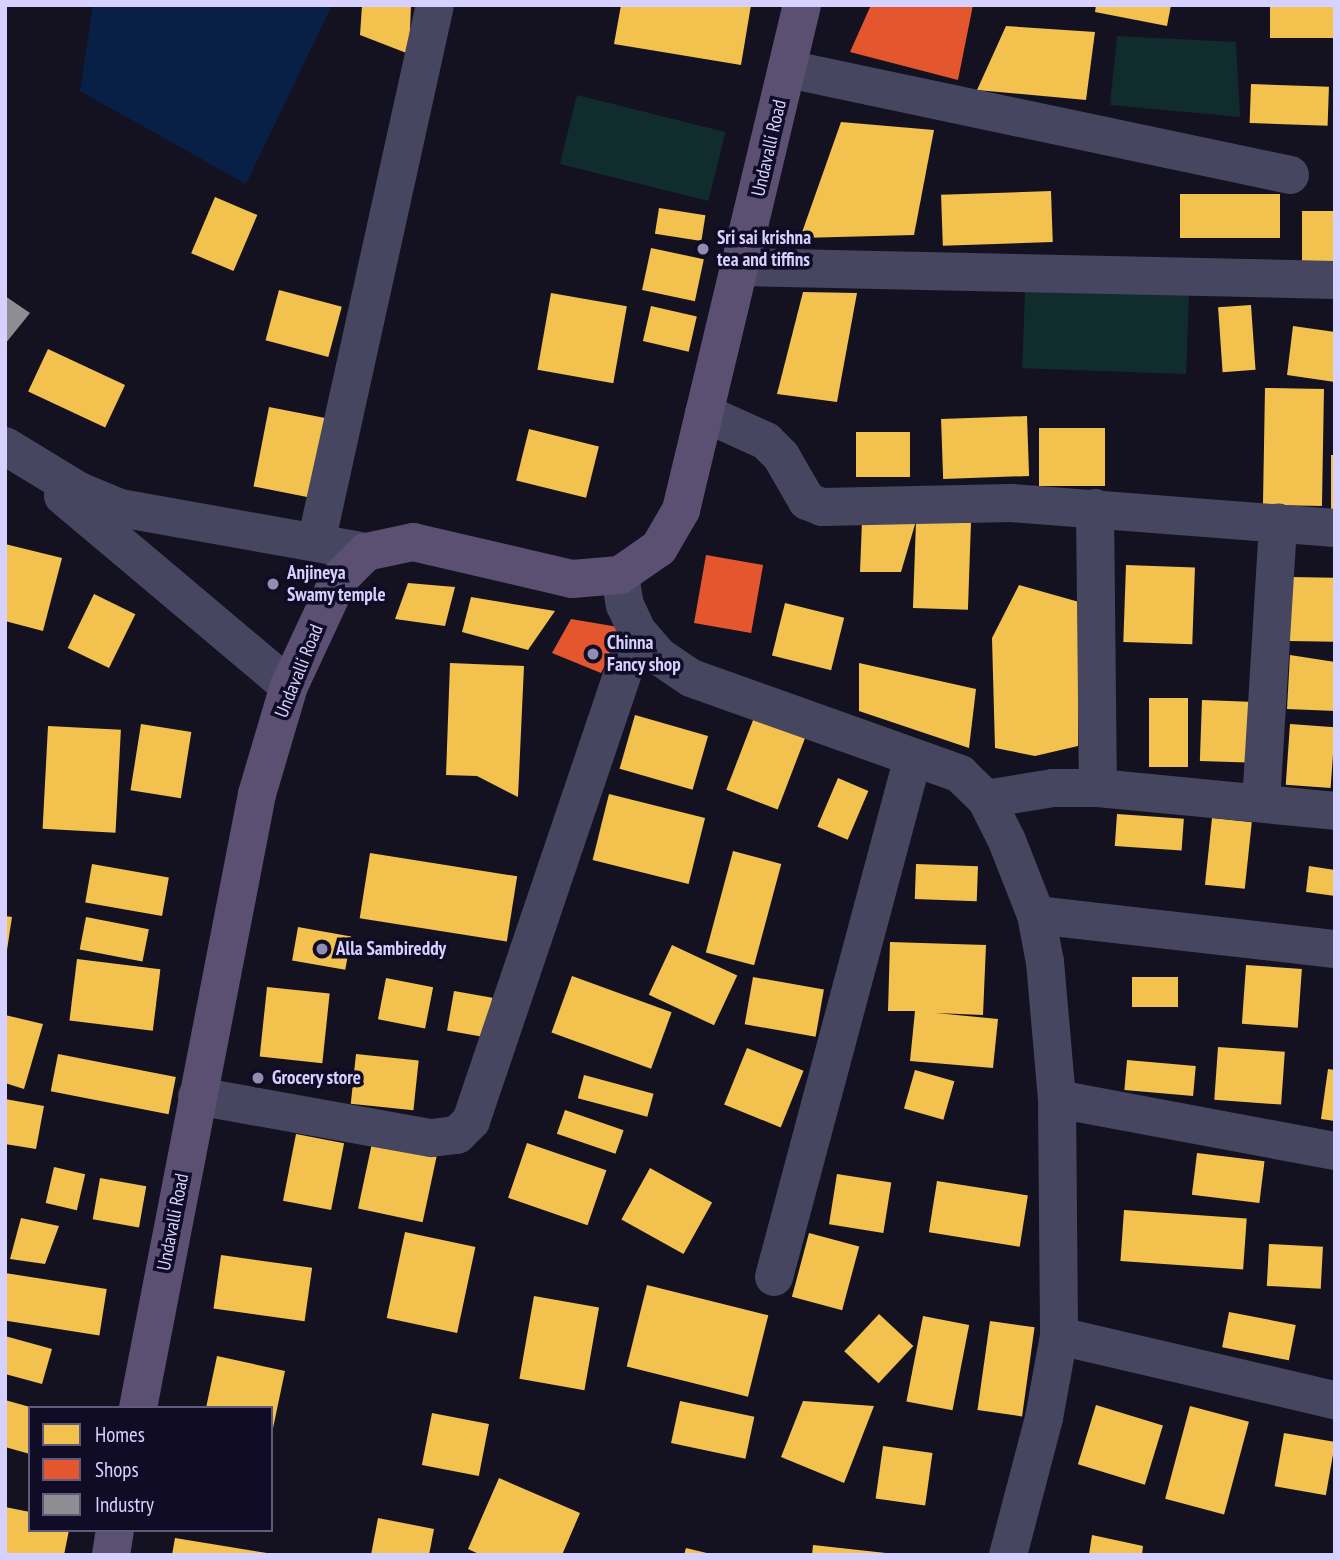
<!DOCTYPE html>
<style>
body{margin:0}
#map{position:relative;width:1340px;height:1560px;overflow:hidden;background:#141220;font-family:"PT Sans Narrow",sans-serif}
div>[style]{position:absolute}
[style*='--x']{left:calc(var(--x)*1px);top:calc(var(--y)*1px);width:calc(var(--w)*1px);rotate:calc(var(--a)*1deg)}
.green>*{inset:0;background:#102c2c;transform-origin:0 0}
.water>*{inset:0;background:#082046}
.homes>*{inset:0;background:#f2c14e;transform-origin:0 0}
.shops>*{inset:0;background:#e4572e;transform-origin:0 0}
.industry>*{inset:0;background:#8d8d92}
.minor>*{height:38px;margin:-19px;padding:0 19px;transform-origin:19px;border-radius:19px;background:#474661}
.primary>*{height:38px;margin:-19px;padding:0 19px;transform-origin:19px;border-radius:19px;background:#5b5072}
.dots>*{width:19px;height:19px;translate:-50% -50%;box-sizing:border-box;border:4px solid #100c26;border-radius:50%}
span{translate:-50% -50%;white-space:nowrap;text-align:center;line-height:1.15;-webkit-text-stroke:7px #100c26;paint-order:stroke}
.street-label{font-size:19px;color:#d6d1ff}
.poi-label{font-size:19px;color:#d6d1ff;font-weight:700}
.left{translate:0 -50%;text-align:left}
.frame{position:absolute;inset:0;border:7px solid #d6d1ff;pointer-events:none}
.legend{position:absolute;left:28px;top:1406px;width:245px;height:126px;box-sizing:border-box;background:#100c26;border:2px solid #5f5b7d;margin:0;padding:9px 12px;list-style:none;font-size:21px;color:#d6d1ff}
.legend li{display:flex;align-items:center;gap:14px;height:35px}
.legend b{width:35px;border:2px solid #5f5b7d}
</style>
<div id="map">
<div class="green">
<i style="clip-path:polygon(1117px 36px,1236px 42px,1240px 117px,1110px 105px)"></i>
<i style="left:577px;top:95px;width:153px;height:71px;rotate:14deg"></i>
<i style="left:1189px;top:293px;width:81px;height:164px;rotate:92deg"></i>
</div>
<div class="water">
<i style="clip-path:polygon(93px 5px,332px 5px,246px 184px,80px 91px)"></i>
</div>
<div class="homes">
<i style="clip-path:polygon(411px 5px,409px 54px,360px 35px,362px 6px)"></i>
<i style="clip-path:polygon(621px 5px,751px 5px,741px 65px,614px 44px)"></i>
<i style="clip-path:polygon(1096px 5px,1171px 5px,1167px 26px,1095px 12px)"></i>
<i style="left:1270px;top:5px;width:65px;height:33px"></i>
<i style="clip-path:polygon(1006px 26px,1095px 32px,1086px 100px,977px 90px)"></i>
<i style="left:1251px;top:84px;width:78px;height:39px;rotate:2deg"></i>
<i style="clip-path:polygon(841px 122px,934px 130px,914px 235px,800px 238px)"></i>
<i style="left:1051px;top:191px;width:51px;height:110px;rotate:88deg"></i>
<i style="left:1180px;top:194px;width:100px;height:44px"></i>
<i style="left:215px;top:197px;width:46px;height:61px;rotate:23deg"></i>
<i style="left:659px;top:208px;width:47px;height:26px;rotate:9deg"></i>
<i style="left:1335px;top:211px;width:52px;height:33px;rotate:90deg"></i>
<i style="left:651px;top:248px;width:54px;height:43px;rotate:12deg"></i>
<i style="left:279px;top:290px;width:65px;height:52px;rotate:15deg"></i>
<i style="clip-path:polygon(803px 292px,857px 293px,837px 402px,777px 394px)"></i>
<i style="left:551px;top:293px;width:77px;height:78px;rotate:10deg"></i>
<i style="left:1251px;top:305px;width:65px;height:33px;rotate:86deg"></i>
<i style="left:651px;top:306px;width:47px;height:36px;rotate:13deg"></i>
<i style="clip-path:polygon(1293px 326px,1335px 332px,1335px 382px,1287px 375px)"></i>
<i style="left:48px;top:349px;width:85px;height:47px;rotate:25deg"></i>
<i style="left:1265px;top:388px;width:59px;height:117px;rotate:1deg"></i>
<i style="left:269px;top:407px;width:65px;height:81px;rotate:11deg"></i>
<i style="left:1027px;top:416px;width:60px;height:86px;rotate:88deg"></i>
<i style="left:1105px;top:428px;width:58px;height:66px;rotate:90deg"></i>
<i style="left:529px;top:429px;width:72px;height:53px;rotate:14deg"></i>
<i style="left:856px;top:432px;width:54px;height:45px"></i>
<i style="left:1331px;top:455px;width:4px;height:57px"></i>
<i style="clip-path:polygon(862px 521px,916px 521px,901px 572px,860px 572px)"></i>
<i style="left:916px;top:521px;width:55px;height:87px;rotate:2deg"></i>
<i style="clip-path:polygon(5px 544px,62px 558px,43px 631px,5px 621px)"></i>
<i style="left:1126px;top:565px;width:69px;height:77px;rotate:2deg"></i>
<i style="left:1290px;top:577px;width:45px;height:64px;rotate:1deg"></i>
<i style="clip-path:polygon(408px 583px,455px 587px,445px 626px,395px 619px)"></i>
<i style="clip-path:polygon(1019px 585px,1079px 602px,1078px 746px,1035px 756px,995px 748px,992px 638px)"></i>
<i style="left:94px;top:594px;width:46px;height:60px;rotate:26deg"></i>
<i style="clip-path:polygon(471px 597px,555px 611px,528px 650px,462px 632px)"></i>
<i style="left:785px;top:603px;width:61px;height:54px;rotate:14deg"></i>
<i style="clip-path:polygon(1290px 655px,1335px 662px,1335px 711px,1287px 709px)"></i>
<i style="clip-path:polygon(450px 663px,524px 666px,518px 797px,477px 776px,446px 775px)"></i>
<i style="clip-path:polygon(859px 663px,976px 689px,969px 748px,859px 711px)"></i>
<i style="left:1149px;top:698px;width:39px;height:69px"></i>
<i style="left:1202px;top:700px;width:47px;height:61px;rotate:2deg"></i>
<i style="left:635px;top:715px;width:76px;height:56px;rotate:16deg"></i>
<i style="left:755px;top:715px;width:55px;height:80px;rotate:21deg"></i>
<i style="left:141px;top:724px;width:51px;height:67px;rotate:9deg"></i>
<i style="left:1290px;top:724px;width:45px;height:61px;rotate:4deg"></i>
<i style="left:48px;top:726px;width:73px;height:103px;rotate:3deg"></i>
<i style="left:838px;top:778px;width:33px;height:53px;rotate:23deg"></i>
<i style="left:609px;top:794px;width:99px;height:68px;rotate:14deg"></i>
<i style="left:1117px;top:814px;width:67px;height:32px;rotate:4deg"></i>
<i style="left:1212px;top:818px;width:40px;height:67px;rotate:6deg"></i>
<i style="left:733px;top:851px;width:50px;height:105px;rotate:15deg"></i>
<i style="left:370px;top:853px;width:149px;height:66px;rotate:9deg"></i>
<i style="left:92px;top:864px;width:78px;height:39px;rotate:10deg"></i>
<i style="left:916px;top:864px;width:62px;height:35px;rotate:2deg"></i>
<i style="clip-path:polygon(1309px 866px,1335px 870px,1335px 896px,1306px 892px)"></i>
<i style="clip-path:polygon(5px 916px,12px 917px,7px 950px,5px 950px)"></i>
<i style="left:86px;top:917px;width:64px;height:33px;rotate:11deg"></i>
<i style="left:298px;top:927px;width:54px;height:34px;rotate:10deg"></i>
<i style="clip-path:polygon(890px 942px,986px 945px,983px 1015px,936px 1013px,998px 1019px,993px 1068px,910px 1061px,915px 1011px,888px 1011px)"></i>
<i style="left:672px;top:945px;width:72px;height:55px;rotate:25deg"></i>
<i style="left:77px;top:959px;width:84px;height:62px;rotate:7deg"></i>
<i style="left:1246px;top:965px;width:56px;height:59px;rotate:4deg"></i>
<i style="left:572px;top:976px;width:106px;height:60px;rotate:20deg"></i>
<i style="left:753px;top:977px;width:72px;height:48px;rotate:10deg"></i>
<i style="left:1132px;top:977px;width:46px;height:30px"></i>
<i style="left:386px;top:978px;width:48px;height:42px;rotate:11deg"></i>
<i style="left:267px;top:987px;width:63px;height:70px;rotate:6deg"></i>
<i style="left:454px;top:991px;width:39px;height:40px;rotate:10deg"></i>
<i style="clip-path:polygon(5px 1015px,43px 1024px,24px 1089px,5px 1083px)"></i>
<i style="left:1218px;top:1047px;width:67px;height:53px;rotate:4deg"></i>
<i style="left:747px;top:1048px;width:61px;height:61px;rotate:22deg"></i>
<i style="left:58px;top:1054px;width:120px;height:38px;rotate:11deg"></i>
<i style="left:356px;top:1054px;width:63px;height:50px;rotate:6deg"></i>
<i style="left:1127px;top:1060px;width:69px;height:30px;rotate:5deg"></i>
<i style="clip-path:polygon(1328px 1069px,1335px 1070px,1335px 1121px,1321px 1119px)"></i>
<i style="left:915px;top:1070px;width:41px;height:40px;rotate:16deg"></i>
<i style="left:584px;top:1075px;width:72px;height:24px;rotate:15deg"></i>
<i style="clip-path:polygon(5px 1099px,44px 1106px,36px 1149px,5px 1144px)"></i>
<i style="left:565px;top:1110px;width:62px;height:25px;rotate:19deg"></i>
<i style="left:296px;top:1134px;width:49px;height:68px;rotate:11deg"></i>
<i style="left:372px;top:1143px;width:66px;height:67px;rotate:12deg"></i>
<i style="left:527px;top:1143px;width:84px;height:58px;rotate:19deg"></i>
<i style="left:1197px;top:1153px;width:68px;height:42px;rotate:7deg"></i>
<i style="left:54px;top:1167px;width:32px;height:37px;rotate:13deg"></i>
<i style="left:650px;top:1168px;width:71px;height:59px;rotate:29deg"></i>
<i style="left:837px;top:1174px;width:55px;height:51px;rotate:9deg"></i>
<i style="left:100px;top:1178px;width:47px;height:42px;rotate:10deg"></i>
<i style="left:937px;top:1181px;width:92px;height:52px;rotate:9deg"></i>
<i style="left:1124px;top:1210px;width:123px;height:51px;rotate:4deg"></i>
<i style="clip-path:polygon(21px 1218px,59px 1226px,45px 1264px,10px 1259px)"></i>
<i style="left:405px;top:1232px;width:72px;height:88px;rotate:12deg"></i>
<i style="left:809px;top:1233px;width:52px;height:66px;rotate:15deg"></i>
<i style="left:1269px;top:1244px;width:54px;height:42px;rotate:3deg"></i>
<i style="left:221px;top:1255px;width:92px;height:54px;rotate:8deg"></i>
<i style="left:5px;top:1273px;width:103px;height:47px;rotate:9deg"></i>
<i style="left:647px;top:1285px;width:125px;height:84px;rotate:14deg"></i>
<i style="left:534px;top:1296px;width:66px;height:84px;rotate:10deg"></i>
<i style="left:1229px;top:1312px;width:68px;height:36px;rotate:11deg"></i>
<i style="left:879px;top:1314px;width:47px;height:51px;rotate:43deg"></i>
<i style="left:923px;top:1316px;width:47px;height:87px;rotate:11deg"></i>
<i style="left:990px;top:1321px;width:45px;height:90px;rotate:8deg"></i>
<i style="clip-path:polygon(5px 1336px,52px 1349px,42px 1384px,5px 1374px)"></i>
<i style="clip-path:polygon(217px 1356px,285px 1371px,272px 1433px,271px 1408px,206px 1408px)"></i>
<i style="clip-path:polygon(5px 1400px,30px 1407px,30px 1454px,5px 1447px)"></i>
<i style="left:680px;top:1401px;width:76px;height:43px;rotate:12deg"></i>
<i style="clip-path:polygon(803px 1401px,874px 1406px,844px 1483px,781px 1457px)"></i>
<i style="left:1096px;top:1405px;width:70px;height:62px;rotate:17deg"></i>
<i style="left:1190px;top:1406px;width:61px;height:96px;rotate:15deg"></i>
<i style="left:432px;top:1413px;width:58px;height:53px;rotate:11deg"></i>
<i style="left:1284px;top:1433px;width:52px;height:54px;rotate:10deg"></i>
<i style="left:883px;top:1446px;width:50px;height:53px;rotate:8deg"></i>
<i style="clip-path:polygon(499px 1478px,580px 1513px,562px 1555px,481px 1555px,468px 1549px)"></i>
<i style="clip-path:polygon(5px 1507px,30px 1512px,30px 1530px,69px 1530px,64px 1555px,5px 1555px)"></i>
<i style="clip-path:polygon(378px 1518px,434px 1529px,429px 1555px,371px 1555px)"></i>
<i style="clip-path:polygon(1092px 1535px,1143px 1546px,1142px 1555px,1089px 1555px)"></i>
<i style="clip-path:polygon(175px 1538px,267px 1553px,267px 1555px,172px 1555px)"></i>
<i style="clip-path:polygon(813px 1545px,886px 1553px,886px 1555px,812px 1555px)"></i>
<i style="clip-path:polygon(686px 1548px,711px 1554px,711px 1555px,684px 1555px)"></i>
</div>
<div class="shops">
<i style="clip-path:polygon(871px 5px,973px 5px,958px 80px,850px 52px)"></i>
<i style="left:706px;top:555px;width:58px;height:69px;rotate:10deg"></i>
<i style="clip-path:polygon(571px 619px,624px 628px,601px 673px,552px 653px)"></i>
</div>
<div class="industry">
<i style="clip-path:polygon(5px 296px,30px 313px,5px 344px)"></i>
</div>
<div class="minor">
<i style="--x:788;--y:69;--w:513;--a:11.92"></i>
<i style="--x:741;--y:267;--w:594;--a:1.25"></i>
<i style="--x:704;--y:413;--w:68;--a:24.3"></i>
<i style="--x:766;--y:441;--w:21;--a:45"></i>
<i style="--x:781;--y:456;--w:52;--a:60"></i>
<i style="--x:807;--y:501;--w:16;--a:22"></i>
<i style="--x:822;--y:507;--w:189;--a:-1.2"></i>
<i style="--x:1011;--y:503;--w:325;--a:4.4"></i>
<i style="--x:5;--y:446;--w:87;--a:31.3"></i>
<i style="--x:79;--y:491;--w:44;--a:22.5"></i>
<i style="--x:120;--y:508;--w:250;--a:10.1"></i>
<i style="--x:63;--y:496;--w:295;--a:40.1"></i>
<i style="--x:1095;--y:508;--w:280;--a:89.4"></i>
<i style="--x:316;--y:543;--w:551;--a:-77.53"></i>
<i style="--x:620;--y:575;--w:30;--a:81"></i>
<i style="--x:625;--y:605;--w:29;--a:65"></i>
<i style="--x:637;--y:631;--w:35;--a:49"></i>
<i style="--x:660;--y:657;--w:37;--a:34"></i>
<i style="--x:691;--y:678;--w:286;--a:19.6"></i>
<i style="--x:960;--y:774;--w:36;--a:44"></i>
<i style="--x:986;--y:799;--w:47;--a:63.4"></i>
<i style="--x:1007;--y:841;--w:79;--a:68.6"></i>
<i style="--x:1036;--y:915;--w:48;--a:79.2"></i>
<i style="--x:1045;--y:962;--w:138;--a:85"></i>
<i style="--x:1057;--y:1099;--w:237;--a:89.5"></i>
<i style="--x:1059;--y:1336;--w:83;--a:100.4"></i>
<i style="--x:1044;--y:1418;--w:142;--a:104.7"></i>
<i style="--x:986;--y:799;--w:68;--a:-9.3"></i>
<i style="--x:1053;--y:788;--w:45;--a:0"></i>
<i style="--x:1098;--y:788;--w:238;--a:5.5"></i>
<i style="--x:1261;--y:803;--w:281;--a:-86.5"></i>
<i style="--x:1036;--y:915;--w:301;--a:6.5"></i>
<i style="--x:197;--y:1096;--w:238;--a:10.2"></i>
<i style="--x:431;--y:1138;--w:26;--a:-7"></i>
<i style="--x:457;--y:1135;--w:20;--a:-45"></i>
<i style="--x:471;--y:1121;--w:517;--a:-71.28"></i>
<i style="--x:1057;--y:1099;--w:283;--a:10.6"></i>
<i style="--x:774;--y:1277;--w:538;--a:-75.03"></i>
<i style="--x:1059;--y:1336;--w:283;--a:13.1"></i>
</div>
<div class="primary">
<i style="--x:138;--y:1408;--w:625;--a:-79.03"></i>
<i style="--x:257;--y:794;--w:113;--a:-73.5"></i>
<i style="--x:289;--y:686;--w:118;--a:-65"></i>
<i style="--x:339;--y:579;--w:38;--a:-45"></i>
<i style="--x:366;--y:552;--w:48;--a:-12"></i>
<i style="--x:413;--y:542;--w:163;--a:13.1"></i>
<i style="--x:572;--y:579;--w:48;--a:-4.8"></i>
<i style="--x:620;--y:575;--w:47;--a:-34.7"></i>
<i style="--x:659;--y:548;--w:44;--a:-59.9"></i>
<i style="--x:681;--y:510;--w:519;--a:-76.53"></i>
<i style="--x:111;--y:1555;--w:25;--a:-81"></i>
</div>
<div class="dots">
<i style="left:703px;top:249px;background:#928eb1"></i>
<i style="left:273px;top:584px;background:#928eb1"></i>
<i style="left:593px;top:654px;background:#928eb1"></i>
<i style="left:322px;top:949px;background:#928eb1"></i>
<i style="left:258px;top:1078px;background:#928eb1"></i>
</div>
<div class="street-label">
<span style="left:769px;top:148px;rotate:-77deg">Undavalli Road</span>
<span style="left:299px;top:671px;rotate:-68deg">Undavalli Road</span>
<span style="left:173px;top:1222px;rotate:-79deg">Undavalli Road</span>
</div>
<div class="poi-label">
<span class="left" style="left:717px;top:249px">Sri sai krishna<br>tea and tiffins</span>
<span class="left" style="left:287px;top:584px">Anjineya<br>Swamy temple</span>
<span class="left" style="left:607px;top:654px">Chinna<br>Fancy shop</span>
<span class="left" style="left:336px;top:949px">Alla Sambireddy</span>
<span class="left" style="left:272px;top:1078px">Grocery store</span>
</div>
<div class="frame"></div>
<ul class="legend">
<li><b style="height:19px;background:#f2c14e"></b>Homes</li>
<li><b style="height:19px;background:#e4572e"></b>Shops</li>
<li><b style="height:19px;background:#8d8d92"></b>Industry</li>
</ul>
</div>
